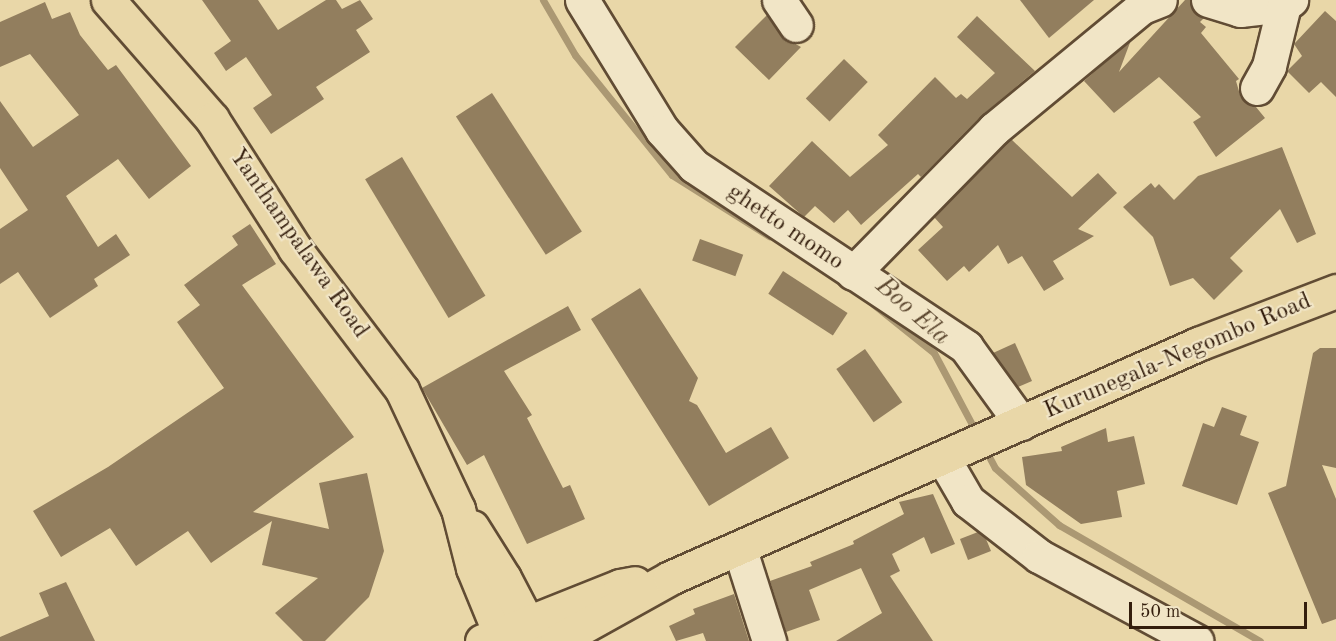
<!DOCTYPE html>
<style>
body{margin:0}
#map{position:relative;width:1336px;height:641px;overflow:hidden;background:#e9d7a8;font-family:"Old Standard TT",serif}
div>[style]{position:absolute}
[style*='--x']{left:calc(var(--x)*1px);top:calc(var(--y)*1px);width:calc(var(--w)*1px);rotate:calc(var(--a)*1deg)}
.stream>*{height:7px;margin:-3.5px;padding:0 3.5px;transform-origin:3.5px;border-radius:3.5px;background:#ab9873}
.building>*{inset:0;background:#927e5e;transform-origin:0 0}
.roads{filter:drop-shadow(2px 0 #614c34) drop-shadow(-2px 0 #614c34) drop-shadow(0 2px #614c34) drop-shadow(0 -2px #614c34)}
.minor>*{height:33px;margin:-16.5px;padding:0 16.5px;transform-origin:16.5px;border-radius:16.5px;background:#f1e5c6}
.major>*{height:33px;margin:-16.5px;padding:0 16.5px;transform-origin:16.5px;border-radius:16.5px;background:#e9d7a8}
span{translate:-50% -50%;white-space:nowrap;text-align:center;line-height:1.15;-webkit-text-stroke:4.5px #f1e5c6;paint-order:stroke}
.street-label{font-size:24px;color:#341e0d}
.water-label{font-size:26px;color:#5e4931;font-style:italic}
.scale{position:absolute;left:1129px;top:602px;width:178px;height:27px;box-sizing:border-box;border:3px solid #341e0d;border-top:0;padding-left:8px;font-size:18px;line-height:21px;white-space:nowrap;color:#341e0d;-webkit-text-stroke:4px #f1e5c6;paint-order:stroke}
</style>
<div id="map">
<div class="stream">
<i style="--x:543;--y:0;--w:64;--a:59.8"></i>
<i style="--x:575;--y:55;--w:154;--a:51.1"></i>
<i style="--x:672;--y:175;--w:115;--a:32.2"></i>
<i style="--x:873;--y:304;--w:78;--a:38.8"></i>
<i style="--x:934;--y:353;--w:92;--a:62"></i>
<i style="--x:985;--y:449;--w:21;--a:62"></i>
<i style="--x:995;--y:468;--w:86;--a:41.7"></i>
<i style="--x:1059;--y:525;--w:232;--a:30"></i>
</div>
<div class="building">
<i style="clip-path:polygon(202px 0,258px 0,278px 30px,326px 0,336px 0,342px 9px,360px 0,373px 19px,356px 30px,370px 52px,316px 87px,324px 99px,271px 134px,253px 108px,272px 95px,246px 57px,226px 71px,214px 53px,231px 41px)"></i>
<i style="clip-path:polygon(1020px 0,1094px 0,1049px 38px)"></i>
<i style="clip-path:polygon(1185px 0,1190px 0,1194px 12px,1204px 18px,1200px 22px,1206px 27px,1201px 33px,1239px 79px,1236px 81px,1241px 98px,1256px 107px,1265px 118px,1216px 157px,1193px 122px,1201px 117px,1159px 77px,1114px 113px,1084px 81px,1131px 40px,1119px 72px)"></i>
<i style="clip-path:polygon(45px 2px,52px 19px,70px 12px,80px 35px,108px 70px,116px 65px,191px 166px,149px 199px,118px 159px,66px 196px,98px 247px,116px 234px,130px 255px,94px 279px,98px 286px,50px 318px,18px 272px,0 284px,0 229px,28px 210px,0 168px,0 101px,33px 147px,79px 115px,30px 54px,0 67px,0 22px)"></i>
<i style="clip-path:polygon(1325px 11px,1336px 21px,1336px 97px,1321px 82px,1309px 93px,1287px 71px,1302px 56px,1294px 44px)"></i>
<i style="clip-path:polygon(767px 15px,781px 36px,801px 47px,769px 80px,735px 47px)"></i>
<i style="clip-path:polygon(977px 16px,1035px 71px,981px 116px,921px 177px,918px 174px,861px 225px,848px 210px,834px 223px,815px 206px,804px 217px,769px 186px,812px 141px,850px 177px,888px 145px,878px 135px,935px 77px,956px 98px,961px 94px,967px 99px,995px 73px,957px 37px)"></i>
<i style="left:844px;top:59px;width:33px;height:55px;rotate:44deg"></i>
<i style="left:492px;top:93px;width:165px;height:43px;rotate:57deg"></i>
<i style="clip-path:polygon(1011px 139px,1072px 197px,1098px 173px,1117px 193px,1078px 229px,1094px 236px,1053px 261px,1064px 279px,1044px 291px,1022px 256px,1008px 264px,998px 245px,969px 272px,964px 266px,947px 281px,918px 250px,943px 227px,934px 217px)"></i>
<i style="clip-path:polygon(1282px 147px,1316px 234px,1297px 243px,1280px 209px,1230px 258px,1243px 271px,1214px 300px,1193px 278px,1170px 286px,1153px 237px,1123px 207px,1151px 183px,1155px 188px,1159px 184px,1174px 200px,1198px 176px)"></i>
<i style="left:402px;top:157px;width:162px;height:43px;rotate:59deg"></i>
<i style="clip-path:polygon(250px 224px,276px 264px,242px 285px,354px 437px,253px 512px,329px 529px,319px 483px,367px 473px,384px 551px,369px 597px,325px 641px,303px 641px,275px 613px,318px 578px,262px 565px,272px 521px,211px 563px,188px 531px,136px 566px,110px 528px,61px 557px,33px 511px,108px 467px,224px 388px,177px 322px,200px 305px,184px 285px,238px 245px,232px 236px)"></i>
<i style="left:700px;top:239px;width:46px;height:23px;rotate:20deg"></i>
<i style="left:783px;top:271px;width:77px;height:27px;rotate:33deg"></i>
<i style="clip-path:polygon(640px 288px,698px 378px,689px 401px,697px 405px,726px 453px,771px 427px,789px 458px,709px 506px,591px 319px)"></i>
<i style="clip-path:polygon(568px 306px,581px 330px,504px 371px,532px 415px,527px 418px,563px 488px,570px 485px,585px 519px,527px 544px,484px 455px,467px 465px,422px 388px)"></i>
<i style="clip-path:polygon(1015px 343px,1032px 381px,1018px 387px,993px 353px)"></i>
<i style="clip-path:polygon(1320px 348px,1336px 348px,1336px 468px,1322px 465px,1336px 499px,1336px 619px,1322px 624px,1268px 493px,1286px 486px,1313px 353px)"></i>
<i style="left:865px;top:349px;width:65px;height:35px;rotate:55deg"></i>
<i style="clip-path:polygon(1222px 407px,1247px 416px,1240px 435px,1259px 442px,1237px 505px,1182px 486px,1203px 423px,1214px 427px)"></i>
<i style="clip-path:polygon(1106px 428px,1108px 442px,1134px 436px,1145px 484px,1117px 491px,1122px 517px,1081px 524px,1026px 485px,1022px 457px,1062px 451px,1061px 447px)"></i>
<i style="clip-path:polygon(933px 494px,955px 544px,931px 554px,924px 537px,892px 554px,900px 571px,890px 576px,933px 641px,836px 641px,882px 613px,861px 568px,809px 590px,820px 620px,786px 632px,770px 581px,812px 566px,810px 562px,854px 544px,853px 541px,904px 514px,899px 502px)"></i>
<i style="clip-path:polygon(978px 532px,986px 539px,991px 551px,968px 560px,960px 539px)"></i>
<i style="clip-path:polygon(66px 582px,95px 641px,0 641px,0 637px,49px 616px,39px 593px)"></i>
<i style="clip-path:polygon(734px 594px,749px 641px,706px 641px,703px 633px,676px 641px,669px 626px,695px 614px,693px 609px)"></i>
</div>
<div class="roads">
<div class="minor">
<i style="--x:582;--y:0;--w:153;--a:58.4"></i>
<i style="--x:662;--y:130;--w:48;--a:48.4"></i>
<i style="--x:694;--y:166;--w:327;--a:33.6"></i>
<i style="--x:966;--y:347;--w:94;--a:54.1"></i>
<i style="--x:779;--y:0;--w:30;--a:56"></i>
<i style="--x:1208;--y:0;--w:34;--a:17"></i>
<i style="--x:1240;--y:10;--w:44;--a:-6.5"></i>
<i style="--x:1284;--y:5;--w:9;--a:-36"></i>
<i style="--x:1257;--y:88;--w:25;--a:-61"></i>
<i style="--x:1269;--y:66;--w:63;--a:-76.2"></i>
<i style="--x:853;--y:273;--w:202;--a:-45.6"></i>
<i style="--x:994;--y:129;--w:192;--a:-39.5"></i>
<i style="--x:1142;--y:7;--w:19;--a:-21"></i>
<i style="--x:943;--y:458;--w:50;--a:59.8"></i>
<i style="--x:968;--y:501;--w:90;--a:37.8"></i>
<i style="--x:1039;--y:556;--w:179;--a:28.4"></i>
<i style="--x:740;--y:550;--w:96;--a:72.3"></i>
</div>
<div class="major">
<i style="--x:108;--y:0;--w:158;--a:48.8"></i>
<i style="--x:212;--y:119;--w:154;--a:57.4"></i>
<i style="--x:295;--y:249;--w:177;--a:52.8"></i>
<i style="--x:402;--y:390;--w:132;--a:64.8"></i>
<i style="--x:458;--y:509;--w:61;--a:75.7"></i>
<i style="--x:473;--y:568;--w:79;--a:67.7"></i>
<i style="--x:472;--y:527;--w:60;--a:57.9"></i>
<i style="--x:504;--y:578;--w:71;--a:62.4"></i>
<i style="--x:482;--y:641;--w:149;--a:-21.7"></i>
<i style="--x:620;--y:586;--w:15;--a:-11"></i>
<i style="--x:557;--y:641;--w:129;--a:-29.1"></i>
<i style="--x:670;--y:578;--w:578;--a:-23.9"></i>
<i style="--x:1198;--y:344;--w:148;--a:-21"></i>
</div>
</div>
<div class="street-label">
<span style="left:785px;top:228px;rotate:34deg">ghetto momo</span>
<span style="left:298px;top:244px;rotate:55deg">Yanthampalawa Road</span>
<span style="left:1178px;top:357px;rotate:-23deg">Kurunegala-Negombo Road</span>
</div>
<div class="water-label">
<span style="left:912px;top:312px;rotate:41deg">Boo Ela</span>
</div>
<div class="scale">50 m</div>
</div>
